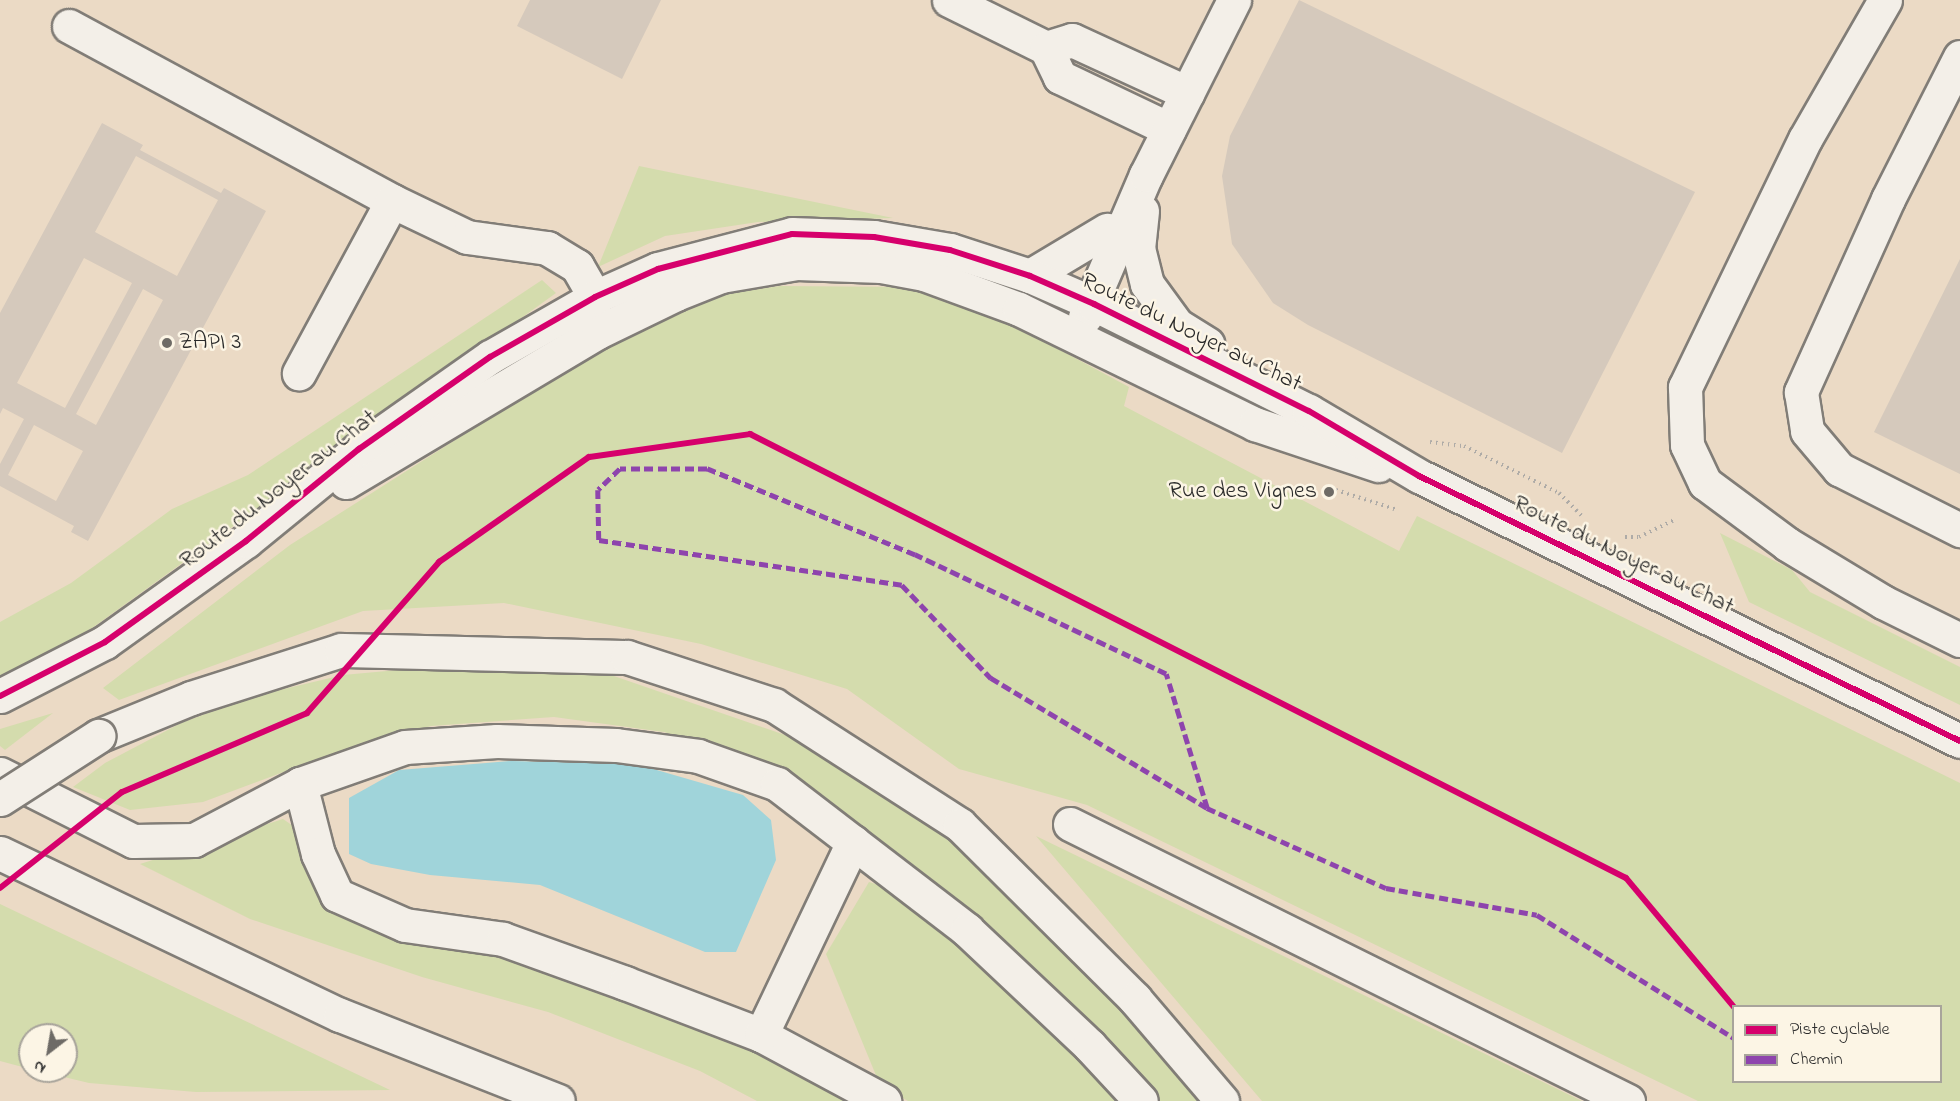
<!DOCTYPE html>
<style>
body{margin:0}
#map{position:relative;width:1960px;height:1101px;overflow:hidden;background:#eae1d4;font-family:"Indie Flower",sans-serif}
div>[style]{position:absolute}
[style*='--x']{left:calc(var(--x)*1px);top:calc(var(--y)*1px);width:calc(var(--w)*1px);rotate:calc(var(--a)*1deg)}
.built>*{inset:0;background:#ebdac5}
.green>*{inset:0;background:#d4dcad}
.water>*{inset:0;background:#a0d4da}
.building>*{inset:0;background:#d5c9bc}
.path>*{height:4px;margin-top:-2px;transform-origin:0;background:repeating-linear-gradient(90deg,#aeaba7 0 1.5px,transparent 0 6px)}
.roads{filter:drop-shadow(2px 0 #817d77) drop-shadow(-2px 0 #817d77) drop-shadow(0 2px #817d77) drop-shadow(0 -2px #817d77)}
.minor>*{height:33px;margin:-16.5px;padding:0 16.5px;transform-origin:16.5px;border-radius:16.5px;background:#f3efe8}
.major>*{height:33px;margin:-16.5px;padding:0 16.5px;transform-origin:16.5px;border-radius:16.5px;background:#f3efe8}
.bridges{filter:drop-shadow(2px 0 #817d77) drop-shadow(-2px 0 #817d77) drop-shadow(0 2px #817d77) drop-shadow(0 -2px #817d77)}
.major-bridge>*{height:33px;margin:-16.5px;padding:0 16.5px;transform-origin:16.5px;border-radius:16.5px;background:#f3efe8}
.quiet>*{height:4.5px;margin-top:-2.25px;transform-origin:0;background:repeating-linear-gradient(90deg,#8e44ad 0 9px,transparent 0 13.5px)}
.cycleway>*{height:6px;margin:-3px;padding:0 3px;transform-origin:3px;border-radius:3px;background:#d6006c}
.dots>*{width:16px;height:16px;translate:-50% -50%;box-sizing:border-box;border:3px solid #fcf5e5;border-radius:50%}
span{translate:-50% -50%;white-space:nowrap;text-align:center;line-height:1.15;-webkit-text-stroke:5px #fcf5e5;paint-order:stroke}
.street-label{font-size:24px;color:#2b2b2b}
.poi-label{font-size:24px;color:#2b2b2b}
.left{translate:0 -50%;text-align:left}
.right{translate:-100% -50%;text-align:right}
.legend{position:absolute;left:1732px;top:1005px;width:210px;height:78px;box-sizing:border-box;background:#fcf5e5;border:2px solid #a8a49b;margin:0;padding:8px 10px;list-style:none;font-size:18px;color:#2b2b2b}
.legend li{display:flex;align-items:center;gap:12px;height:30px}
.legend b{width:30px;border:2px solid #a8a49b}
.north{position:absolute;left:18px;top:1023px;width:60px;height:60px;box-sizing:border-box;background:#fcf5e5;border:2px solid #a8a49b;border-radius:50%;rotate:211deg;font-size:16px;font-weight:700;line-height:24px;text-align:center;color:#2b2b2b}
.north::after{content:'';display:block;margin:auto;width:21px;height:27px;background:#6e6b66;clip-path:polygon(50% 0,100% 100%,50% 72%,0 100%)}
</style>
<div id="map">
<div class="built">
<i style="clip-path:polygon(evenodd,0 0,1960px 0,1960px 1101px,0 1101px,0 0,1734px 1006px,1940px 1006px,1940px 1082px,1734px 1082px,1734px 1006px,0 0,30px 1035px,66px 1035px,66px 1071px,30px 1071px,30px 1035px)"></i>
</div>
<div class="green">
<i style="clip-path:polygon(639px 166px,893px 218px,758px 222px,665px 236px,598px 267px)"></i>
<i style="clip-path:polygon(542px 280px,556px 293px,59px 652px,0 680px,0 622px,71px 583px,172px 509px,248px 475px)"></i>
<i style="clip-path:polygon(evenodd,780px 286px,908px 287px,980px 307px,1129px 387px,1124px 406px,1399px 551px,1417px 516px,1960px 783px,1960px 1101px,1698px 1101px,1087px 805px,959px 769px,847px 689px,701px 644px,504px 603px,363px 611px,119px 700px,103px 688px,290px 545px,603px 346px,717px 295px,780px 286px,1734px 1006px,1940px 1006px,1940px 1082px,1734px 1082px,1734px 1006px)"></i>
<i style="clip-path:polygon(1720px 533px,1792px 570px,1810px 592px,1960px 667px,1960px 705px,1749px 602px)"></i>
<i style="clip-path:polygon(497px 661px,608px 674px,811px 744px,942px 829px,1119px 1007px,1199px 1101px,1152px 1101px,1044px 985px,937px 884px,773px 767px,664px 732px,554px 717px,431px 726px,335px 753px,203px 802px,130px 810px,73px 787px,105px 763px,181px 723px,254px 696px,343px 675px)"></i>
<i style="clip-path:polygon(53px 713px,5px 750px,0 746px,0 729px)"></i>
<i style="clip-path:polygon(283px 819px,299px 830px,312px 872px,723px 1035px,863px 1101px,757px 1101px,700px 1071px,548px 1012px,422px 977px,250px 919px,140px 864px)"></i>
<i style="clip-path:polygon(1036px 836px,1582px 1101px,1262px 1101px)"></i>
<i style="clip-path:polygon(869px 882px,905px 893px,975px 950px,1120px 1101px,908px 1101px,880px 1085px,826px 954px)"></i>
<i style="clip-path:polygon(0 904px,390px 1090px,196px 1092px,89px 1083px,39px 1071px,66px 1071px,66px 1035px,30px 1035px,30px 1069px,0 1061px)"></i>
</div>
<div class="water">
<i style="clip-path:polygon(511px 761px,636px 764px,743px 795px,771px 820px,776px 860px,736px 952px,705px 952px,540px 885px,430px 875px,371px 864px,349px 854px,349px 798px,399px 770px)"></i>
</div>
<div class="building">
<i style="clip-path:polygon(530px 0,661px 0,622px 79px,517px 26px)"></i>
<i style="clip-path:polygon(1299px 0,1695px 192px,1562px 453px,1308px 325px,1273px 303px,1232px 244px,1222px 176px,1230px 136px)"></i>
<i style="clip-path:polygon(evenodd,102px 123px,143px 145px,140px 150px,221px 193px,224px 188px,266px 211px,88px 541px,71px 532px,74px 526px,0 486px,0 464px,24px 419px,3px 408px,0 414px,0 313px,102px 123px,136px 156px,218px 200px,177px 276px,95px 232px,136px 156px,102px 123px,84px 258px,132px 283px,65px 408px,17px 383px,84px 258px,102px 123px,143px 289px,163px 300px,96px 425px,76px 414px,143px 289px,102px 123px,34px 425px,83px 451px,56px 501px,8px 475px,34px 425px)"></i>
<i style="clip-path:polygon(1960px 259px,1960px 474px,1874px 432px)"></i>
</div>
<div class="path">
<i style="--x:1430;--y:442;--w:34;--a:7"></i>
<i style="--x:1464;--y:446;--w:106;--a:26.3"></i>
<i style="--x:1559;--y:493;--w:33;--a:45"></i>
<i style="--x:1336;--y:490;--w:62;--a:17.9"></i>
<i style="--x:1625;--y:537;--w:14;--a:0"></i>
<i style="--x:1639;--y:537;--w:41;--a:-25.9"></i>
</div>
<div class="roads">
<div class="minor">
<i style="--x:949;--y:0;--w:108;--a:26.3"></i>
<i style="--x:1885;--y:0;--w:160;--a:119.9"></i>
<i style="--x:1805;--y:139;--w:276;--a:115.8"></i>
<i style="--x:1685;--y:387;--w:58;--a:88"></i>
<i style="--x:1687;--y:445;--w:42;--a:64.7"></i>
<i style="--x:1705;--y:483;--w:102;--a:36.6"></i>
<i style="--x:1787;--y:544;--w:112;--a:31.1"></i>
<i style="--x:1883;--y:602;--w:86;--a:26.3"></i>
<i style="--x:69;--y:26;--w:367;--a:28.4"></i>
<i style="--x:392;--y:201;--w:196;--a:118.4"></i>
<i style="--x:1960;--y:57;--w:159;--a:116.9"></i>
<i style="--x:1888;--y:199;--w:212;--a:114.3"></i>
<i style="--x:1801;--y:392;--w:39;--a:81"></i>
<i style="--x:1807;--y:431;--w:50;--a:49.9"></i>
<i style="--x:1839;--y:469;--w:136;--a:26.8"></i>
<i style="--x:1169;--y:129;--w:121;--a:-154.5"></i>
<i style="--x:1060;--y:77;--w:32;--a:-116"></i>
<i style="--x:1046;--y:48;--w:27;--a:-17"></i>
<i style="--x:1072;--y:40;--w:127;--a:24.7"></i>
<i style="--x:392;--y:201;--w:83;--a:25.6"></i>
<i style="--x:467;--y:237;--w:81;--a:7.8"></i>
<i style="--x:547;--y:248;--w:35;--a:31"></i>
<i style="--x:577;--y:266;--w:36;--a:60"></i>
<i style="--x:595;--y:297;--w:23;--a:105"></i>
<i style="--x:1142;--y:211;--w:37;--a:96"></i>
<i style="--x:1138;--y:248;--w:37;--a:76"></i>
<i style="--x:1147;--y:284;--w:51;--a:53.8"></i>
<i style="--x:1177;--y:325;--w:36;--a:32"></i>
<i style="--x:1030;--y:276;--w:90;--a:-30.9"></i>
<i style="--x:1085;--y:317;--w:155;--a:-66.8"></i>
<i style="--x:1146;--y:175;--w:196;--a:-63.3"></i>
<i style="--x:346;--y:482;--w:293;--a:-30.8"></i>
<i style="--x:598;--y:332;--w:87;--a:-26"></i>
<i style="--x:676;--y:294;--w:48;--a:-21.8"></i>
<i style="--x:721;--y:276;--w:77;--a:-9.7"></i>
<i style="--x:797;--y:263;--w:84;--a:2"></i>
<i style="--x:881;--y:266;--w:44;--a:10.5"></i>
<i style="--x:924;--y:274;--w:101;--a:20.2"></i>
<i style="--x:1019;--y:309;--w:263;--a:26"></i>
<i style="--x:1255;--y:424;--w:130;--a:18.4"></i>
<i style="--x:0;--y:696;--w:118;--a:-27.2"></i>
<i style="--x:105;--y:642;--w:173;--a:-35.6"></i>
<i style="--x:246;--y:541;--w:146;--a:-39.2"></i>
<i style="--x:359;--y:449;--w:160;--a:-35.1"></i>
<i style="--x:490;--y:357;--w:121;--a:-29.7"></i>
<i style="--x:595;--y:297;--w:69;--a:-24"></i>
<i style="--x:658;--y:269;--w:138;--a:-14.6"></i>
<i style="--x:792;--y:234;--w:82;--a:2.1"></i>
<i style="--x:874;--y:237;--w:77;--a:9.7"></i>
<i style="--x:950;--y:250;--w:84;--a:18"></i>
<i style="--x:1030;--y:276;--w:70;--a:23.6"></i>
<i style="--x:1094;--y:304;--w:240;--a:26.5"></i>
<i style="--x:1309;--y:411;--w:128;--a:30.6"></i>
<i style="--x:1419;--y:476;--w:602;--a:26.1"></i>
<i style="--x:0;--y:774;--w:149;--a:26.7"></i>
<i style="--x:133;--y:841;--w:61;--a:-0.9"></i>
<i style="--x:194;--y:840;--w:120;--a:-27.8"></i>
<i style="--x:300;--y:784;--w:111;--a:-19.4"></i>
<i style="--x:405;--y:747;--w:92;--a:-3.7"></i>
<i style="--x:497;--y:741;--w:119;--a:1.9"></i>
<i style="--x:616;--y:745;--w:83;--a:7.6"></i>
<i style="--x:698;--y:756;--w:84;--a:19.5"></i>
<i style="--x:777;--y:784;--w:240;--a:37.5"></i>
<i style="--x:967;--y:930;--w:168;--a:43.3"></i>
<i style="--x:1089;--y:1045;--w:76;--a:47.1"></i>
<i style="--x:300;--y:784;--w:72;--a:75.6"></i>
<i style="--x:318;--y:854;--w:45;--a:65.1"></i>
<i style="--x:337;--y:895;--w:74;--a:23.8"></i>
<i style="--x:405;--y:925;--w:99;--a:8.1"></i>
<i style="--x:503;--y:939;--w:130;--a:19.8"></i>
<i style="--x:625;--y:983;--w:146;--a:20.9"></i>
<i style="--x:761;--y:1035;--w:140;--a:28.2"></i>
<i style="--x:1070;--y:824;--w:623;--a:26.4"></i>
<i style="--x:761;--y:1035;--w:214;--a:-64.5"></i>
</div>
<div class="major">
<i style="--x:98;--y:736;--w:100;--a:-22.2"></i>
<i style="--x:191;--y:698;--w:157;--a:-17.7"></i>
<i style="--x:341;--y:650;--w:286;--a:1.4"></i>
<i style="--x:627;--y:657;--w:155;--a:18.1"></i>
<i style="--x:774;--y:705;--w:221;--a:32.8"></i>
<i style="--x:960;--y:825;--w:247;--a:44.8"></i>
<i style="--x:1135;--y:999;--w:134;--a:49.5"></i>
<i style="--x:0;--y:853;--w:377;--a:25.5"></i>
<i style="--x:340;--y:1015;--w:234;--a:21.5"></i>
</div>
</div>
<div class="bridges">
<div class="major-bridge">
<i style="--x:0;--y:799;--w:117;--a:-32.7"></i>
</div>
</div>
<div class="quiet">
<i style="--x:1207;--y:808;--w:140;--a:-107"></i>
<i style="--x:1166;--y:674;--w:278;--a:-154.6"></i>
<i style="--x:915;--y:555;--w:225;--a:-157.5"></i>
<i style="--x:707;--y:469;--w:87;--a:180"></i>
<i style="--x:620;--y:469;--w:30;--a:136"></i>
<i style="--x:598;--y:490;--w:50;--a:88.9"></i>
<i style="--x:599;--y:540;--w:306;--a:8.4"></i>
<i style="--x:902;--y:585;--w:129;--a:46.3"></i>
<i style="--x:991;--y:678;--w:252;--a:31"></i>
<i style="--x:1207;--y:808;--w:196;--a:24.1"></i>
<i style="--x:1386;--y:888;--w:153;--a:10.1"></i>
<i style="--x:1537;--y:915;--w:232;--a:32"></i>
</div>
<div class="cycleway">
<i style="--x:0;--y:696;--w:118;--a:-27.2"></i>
<i style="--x:105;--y:642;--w:173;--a:-35.6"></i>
<i style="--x:246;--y:541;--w:146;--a:-39.2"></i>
<i style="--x:359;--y:449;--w:160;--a:-35.1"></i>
<i style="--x:490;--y:357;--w:121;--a:-29.7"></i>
<i style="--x:595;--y:297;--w:69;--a:-24"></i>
<i style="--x:658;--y:269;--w:138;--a:-14.6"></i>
<i style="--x:792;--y:234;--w:82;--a:2.1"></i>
<i style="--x:874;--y:237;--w:77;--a:9.7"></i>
<i style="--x:950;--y:250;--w:84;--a:18"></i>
<i style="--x:1030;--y:276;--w:70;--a:23.6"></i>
<i style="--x:1094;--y:304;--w:240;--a:26.5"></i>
<i style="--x:1309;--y:411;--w:128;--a:30.6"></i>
<i style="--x:1419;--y:476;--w:602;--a:26.1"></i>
<i style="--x:0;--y:888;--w:155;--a:-38.2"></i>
<i style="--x:122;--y:792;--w:201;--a:-23.1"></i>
<i style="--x:307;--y:713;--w:201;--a:-48.8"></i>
<i style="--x:439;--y:562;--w:183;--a:-35"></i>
<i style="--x:589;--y:457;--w:163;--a:-8.1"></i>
<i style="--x:750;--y:434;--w:982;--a:26.88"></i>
<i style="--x:1626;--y:878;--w:168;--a:50.1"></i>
</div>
<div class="dots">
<i style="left:167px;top:343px;background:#6e6b66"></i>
<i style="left:1329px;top:492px;background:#6e6b66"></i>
</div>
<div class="street-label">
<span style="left:1191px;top:333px;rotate:26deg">Route du Noyer au Chat</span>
<span style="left:279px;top:490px;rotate:-38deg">Route du Noyer au Chat</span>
<span style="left:1623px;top:556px;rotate:26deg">Route du Noyer au Chat</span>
</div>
<div class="poi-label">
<span class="left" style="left:179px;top:343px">ZAPI 3</span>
<span class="right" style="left:1317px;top:492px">Rue des Vignes</span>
</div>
<ul class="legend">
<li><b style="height:8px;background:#d6006c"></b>Piste cyclable</li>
<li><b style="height:8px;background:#8e44ad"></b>Chemin</li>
</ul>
<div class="north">N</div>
</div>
